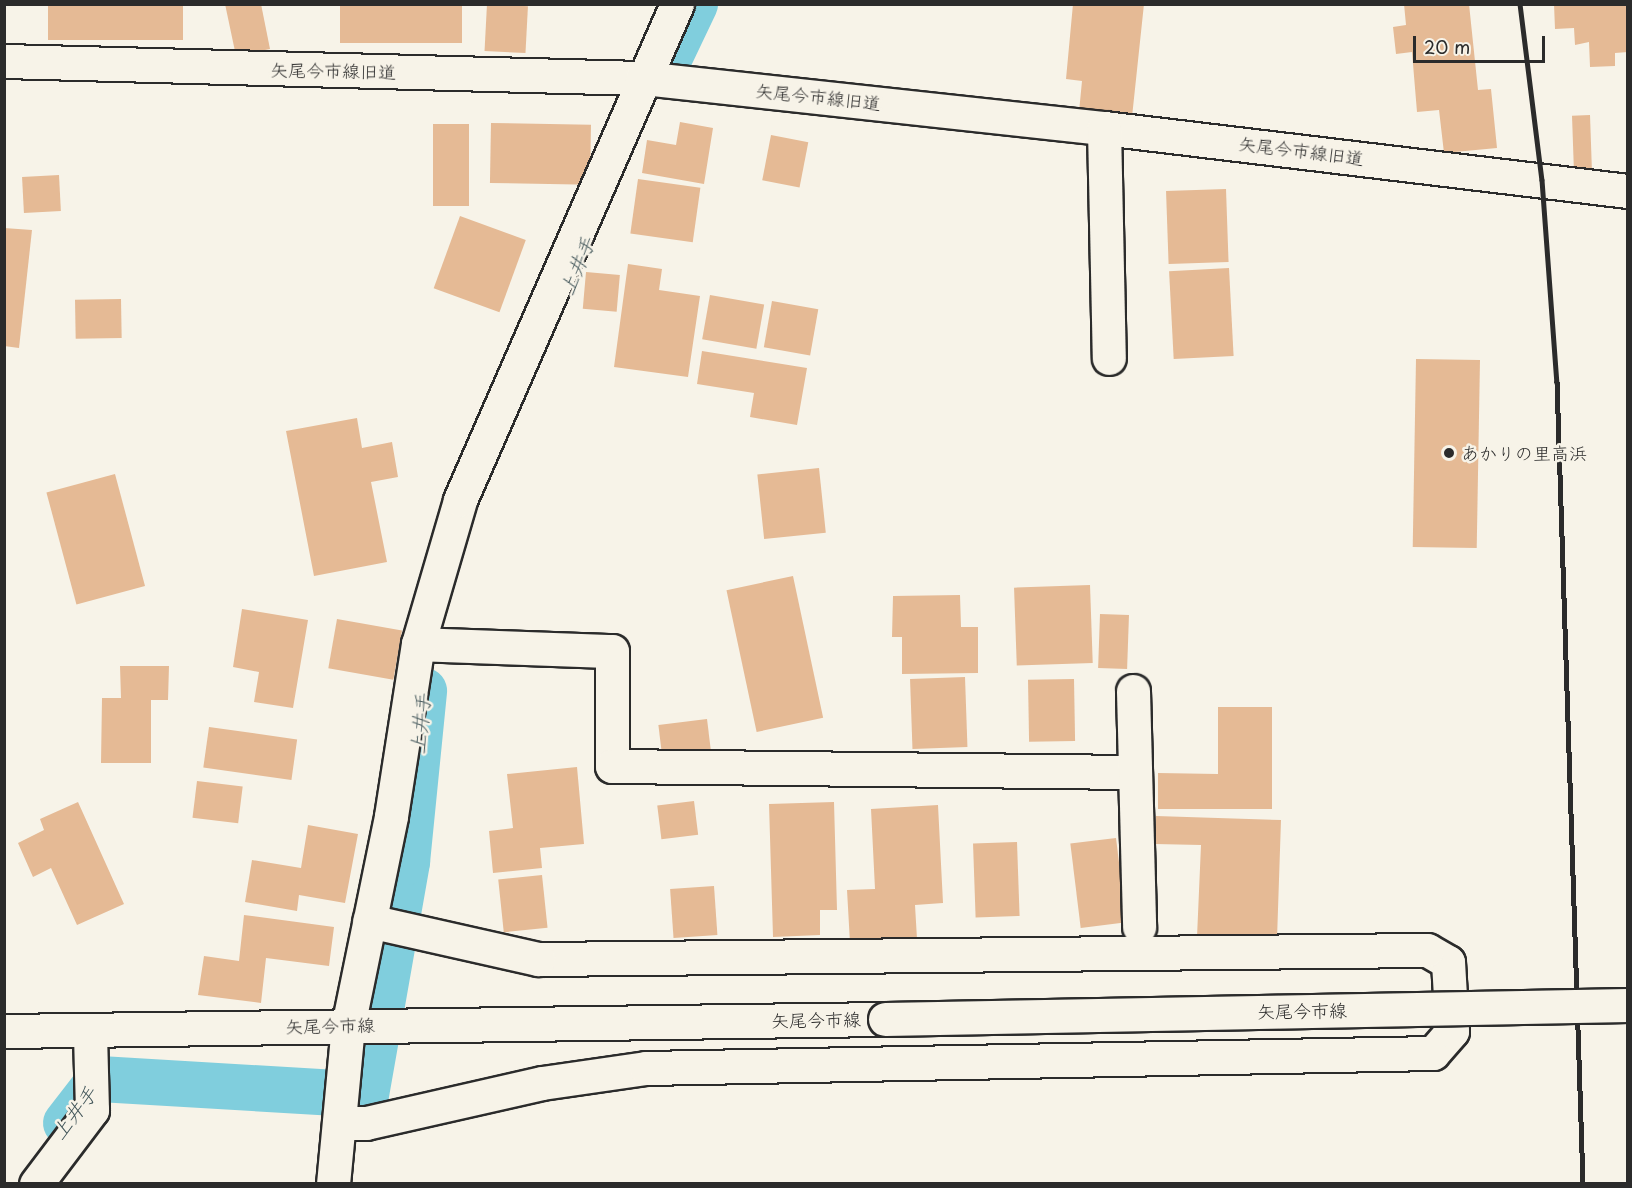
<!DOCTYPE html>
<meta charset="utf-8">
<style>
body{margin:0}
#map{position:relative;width:1632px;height:1188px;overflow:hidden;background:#f7f3e8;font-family:"Playpen Sans","Klee One",sans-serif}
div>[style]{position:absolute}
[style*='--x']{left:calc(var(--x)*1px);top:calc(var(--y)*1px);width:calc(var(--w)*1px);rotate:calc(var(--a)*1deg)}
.canal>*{height:46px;margin:-23px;padding:0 23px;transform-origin:23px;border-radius:23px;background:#80cedd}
.building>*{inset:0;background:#e5ba95;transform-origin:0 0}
.roads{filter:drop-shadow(2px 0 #2b2b2b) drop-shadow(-2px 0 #2b2b2b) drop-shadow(0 2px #2b2b2b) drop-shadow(0 -2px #2b2b2b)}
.minor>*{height:33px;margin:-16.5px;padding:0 16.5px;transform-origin:16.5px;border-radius:16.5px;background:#f7f3e8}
.major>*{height:33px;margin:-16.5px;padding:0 16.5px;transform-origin:16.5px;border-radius:16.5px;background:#f7f3e8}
.rail>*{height:4.5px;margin:-2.25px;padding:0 2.25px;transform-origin:2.25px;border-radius:2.25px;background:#2b2b2b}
.bridges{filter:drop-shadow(2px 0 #2b2b2b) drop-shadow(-2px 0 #2b2b2b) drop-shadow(0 2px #2b2b2b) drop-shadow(0 -2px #2b2b2b)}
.major-bridge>*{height:33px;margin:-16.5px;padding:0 16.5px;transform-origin:16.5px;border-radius:16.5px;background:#f7f3e8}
.dots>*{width:16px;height:16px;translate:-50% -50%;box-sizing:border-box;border:3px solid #f7f3e8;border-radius:50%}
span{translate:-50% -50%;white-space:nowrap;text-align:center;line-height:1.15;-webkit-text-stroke:5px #f7f3e8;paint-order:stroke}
.street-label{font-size:18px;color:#2b2b2b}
.poi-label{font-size:18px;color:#2b2b2b}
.left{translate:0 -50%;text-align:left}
.water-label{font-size:20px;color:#405458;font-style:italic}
.frame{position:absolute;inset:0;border:6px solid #2b2b2b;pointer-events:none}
.scale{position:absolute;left:1413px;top:36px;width:132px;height:27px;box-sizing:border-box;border:3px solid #2b2b2b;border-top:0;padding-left:8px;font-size:18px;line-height:21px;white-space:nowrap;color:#2b2b2b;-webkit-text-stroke:4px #f7f3e8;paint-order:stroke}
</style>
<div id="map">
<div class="canal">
<i style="--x:665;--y:67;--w:70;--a:-64.5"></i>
<i style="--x:66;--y:1123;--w:56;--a:-52.3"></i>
<i style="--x:100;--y:1079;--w:266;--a:3.4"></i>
<i style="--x:366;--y:1095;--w:237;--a:-80"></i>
<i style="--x:407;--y:862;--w:172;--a:-84.3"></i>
</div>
<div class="building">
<i style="left:48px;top:4px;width:135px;height:36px"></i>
<i style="clip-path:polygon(225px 4px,261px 4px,270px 49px,236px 56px)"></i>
<i style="left:340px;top:4px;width:122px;height:39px"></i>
<i style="left:487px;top:4px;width:41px;height:47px;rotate:3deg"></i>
<i style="clip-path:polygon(1073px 4px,1144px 4px,1132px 117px,1079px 112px,1082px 81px,1066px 79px)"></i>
<i style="clip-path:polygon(1404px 4px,1469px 4px,1478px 90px,1491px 89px,1497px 148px,1444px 153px,1439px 110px,1417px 112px,1412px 52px,1396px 54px,1393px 27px,1406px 25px)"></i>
<i style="clip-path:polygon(1554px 4px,1628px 4px,1628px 52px,1615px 53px,1615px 66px,1590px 67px,1589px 42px,1575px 45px,1574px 28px,1555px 29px)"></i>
<i style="left:1590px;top:115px;width:54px;height:18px;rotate:88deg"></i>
<i style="clip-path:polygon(680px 122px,713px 128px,704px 184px,642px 173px,647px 140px,676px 145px)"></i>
<i style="left:491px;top:123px;width:100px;height:60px;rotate:1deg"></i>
<i style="left:433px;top:124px;width:36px;height:82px"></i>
<i style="left:771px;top:135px;width:38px;height:46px;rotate:11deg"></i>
<i style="left:59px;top:175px;width:36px;height:37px;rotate:87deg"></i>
<i style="left:638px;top:179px;width:63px;height:55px;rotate:8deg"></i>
<i style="left:1226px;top:189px;width:73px;height:60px;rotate:88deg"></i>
<i style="left:460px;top:216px;width:70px;height:77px;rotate:20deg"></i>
<i style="clip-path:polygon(4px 228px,32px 230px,19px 348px,4px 346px)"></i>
<i style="clip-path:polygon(628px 264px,662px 269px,659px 290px,700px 296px,688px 377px,614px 367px)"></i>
<i style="left:1229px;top:268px;width:88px;height:60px;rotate:87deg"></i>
<i style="left:586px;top:272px;width:34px;height:37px;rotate:5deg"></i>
<i style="left:710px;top:295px;width:55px;height:45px;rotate:10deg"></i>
<i style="left:121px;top:299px;width:39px;height:46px;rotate:89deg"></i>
<i style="left:772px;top:301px;width:47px;height:47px;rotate:10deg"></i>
<i style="clip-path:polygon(702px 351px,807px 368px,797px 425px,750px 417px,754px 393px,697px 384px)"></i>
<i style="left:1416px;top:359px;width:64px;height:188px;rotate:1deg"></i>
<i style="clip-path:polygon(357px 418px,362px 448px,392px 442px,398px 477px,371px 482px,387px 562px,314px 576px,286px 431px)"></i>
<i style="left:819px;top:468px;width:65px;height:62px;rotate:84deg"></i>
<i style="left:115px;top:474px;width:116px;height:71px;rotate:75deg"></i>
<i style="left:793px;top:576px;width:145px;height:68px;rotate:78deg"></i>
<i style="left:1090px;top:585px;width:78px;height:76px;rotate:88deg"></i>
<i style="clip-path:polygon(960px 595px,961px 627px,978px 627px,978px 673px,902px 674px,902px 637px,892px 637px,893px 596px)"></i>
<i style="clip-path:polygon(242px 609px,308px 620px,293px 708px,254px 702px,259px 672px,233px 667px)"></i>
<i style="left:1100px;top:614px;width:29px;height:54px;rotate:2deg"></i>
<i style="left:337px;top:619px;width:66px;height:50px;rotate:10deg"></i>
<i style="clip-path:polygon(120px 666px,169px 666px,168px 700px,151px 700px,151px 763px,101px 763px,102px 698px,121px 698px)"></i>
<i style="left:965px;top:677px;width:70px;height:55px;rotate:88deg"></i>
<i style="left:1074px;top:679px;width:62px;height:46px;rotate:89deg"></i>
<i style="clip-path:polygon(1218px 707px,1272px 707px,1272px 809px,1158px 809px,1158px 773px,1218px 774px)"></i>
<i style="left:707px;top:719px;width:34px;height:49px;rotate:83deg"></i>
<i style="left:209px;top:727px;width:89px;height:41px;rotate:8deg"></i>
<i style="clip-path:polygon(577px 767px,584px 844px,540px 848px,542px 868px,493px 873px,489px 831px,513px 828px,507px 774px)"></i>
<i style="left:197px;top:781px;width:46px;height:37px;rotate:7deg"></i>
<i style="left:694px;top:801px;width:34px;height:37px;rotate:83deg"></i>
<i style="clip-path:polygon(78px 802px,124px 904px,77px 925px,51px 868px,33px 877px,18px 843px,44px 830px,40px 819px)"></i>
<i style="clip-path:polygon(834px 802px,837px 910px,820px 910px,820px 935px,773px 937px,769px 804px)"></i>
<i style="clip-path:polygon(938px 805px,943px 903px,915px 905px,917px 939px,850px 943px,847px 890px,875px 889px,871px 809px)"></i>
<i style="clip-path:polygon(1156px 816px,1281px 820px,1277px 939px,1197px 937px,1201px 845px,1155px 844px)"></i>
<i style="clip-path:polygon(308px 825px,358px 834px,345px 903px,299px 895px,297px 911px,245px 902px,252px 860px,301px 868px)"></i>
<i style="left:1116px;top:838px;width:85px;height:46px;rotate:83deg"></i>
<i style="left:1017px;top:842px;width:74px;height:44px;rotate:88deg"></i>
<i style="left:542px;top:875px;width:53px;height:44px;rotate:84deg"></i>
<i style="left:714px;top:886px;width:49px;height:44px;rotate:86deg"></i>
<i style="clip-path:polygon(244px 915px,334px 927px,329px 966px,266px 958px,261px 1003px,198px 995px,204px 956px,239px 961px)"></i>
</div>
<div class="roads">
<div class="minor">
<i style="--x:4;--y:61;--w:638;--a:1.53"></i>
<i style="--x:642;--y:78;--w:465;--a:6.2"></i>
<i style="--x:1104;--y:128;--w:528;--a:6.86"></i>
<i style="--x:1104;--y:128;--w:230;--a:88.8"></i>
<i style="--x:418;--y:644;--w:194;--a:2.1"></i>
<i style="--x:612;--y:651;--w:115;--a:90"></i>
<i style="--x:612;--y:766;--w:523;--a:0.66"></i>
<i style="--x:1133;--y:691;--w:236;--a:88.5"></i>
<i style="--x:339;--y:1123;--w:27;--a:0"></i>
<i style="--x:366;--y:1123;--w:180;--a:-12.8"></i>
<i style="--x:542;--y:1083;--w:105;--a:-8.2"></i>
<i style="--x:646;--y:1068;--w:787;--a:-1.09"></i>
<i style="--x:1433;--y:1053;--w:29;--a:-49"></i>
<i style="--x:1452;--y:1031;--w:69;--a:-93.3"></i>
<i style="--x:1448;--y:962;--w:24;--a:-150"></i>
<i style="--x:1427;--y:950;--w:889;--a:179.42"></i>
<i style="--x:538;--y:959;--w:173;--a:-167.3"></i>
<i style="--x:36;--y:1184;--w:93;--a:-52.9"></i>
<i style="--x:92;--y:1110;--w:79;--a:-91.5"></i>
<i style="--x:333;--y:1184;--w:159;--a:-84.6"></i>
<i style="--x:348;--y:1026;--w:214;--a:-78.4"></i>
<i style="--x:391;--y:816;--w:174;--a:-81.1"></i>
<i style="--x:418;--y:644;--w:150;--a:-73.7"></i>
<i style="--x:460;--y:500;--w:541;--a:-66.37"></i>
</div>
<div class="major">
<i style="--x:4;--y:1031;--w:881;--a:-0.78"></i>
</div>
</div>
<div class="rail">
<i style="--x:1520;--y:4;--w:177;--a:82.9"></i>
<i style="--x:1542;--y:180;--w:203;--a:85.8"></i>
<i style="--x:1557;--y:382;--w:802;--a:88.14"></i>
</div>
<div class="bridges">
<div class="major-bridge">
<i style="--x:885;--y:1019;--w:743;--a:-1.08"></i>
</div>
</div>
<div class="dots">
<i style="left:1449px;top:453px;background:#2b2b2b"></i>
</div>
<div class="street-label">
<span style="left:333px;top:71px;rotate:1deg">矢尾今市線旧道</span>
<span style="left:818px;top:97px;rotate:6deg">矢尾今市線旧道</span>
<span style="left:1301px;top:151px;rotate:7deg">矢尾今市線旧道</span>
<span style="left:1302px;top:1011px;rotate:-1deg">矢尾今市線</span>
<span style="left:816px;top:1020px;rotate:-1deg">矢尾今市線</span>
<span style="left:330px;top:1026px;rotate:-1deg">矢尾今市線</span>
</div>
<div class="poi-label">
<span class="left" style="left:1461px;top:453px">あかりの里高浜</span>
</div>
<div class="water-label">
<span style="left:577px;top:266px;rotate:-67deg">上井手</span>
<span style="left:420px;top:724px;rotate:-84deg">上井手</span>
<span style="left:74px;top:1113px;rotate:-52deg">上井手</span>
</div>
<div class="frame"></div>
<div class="scale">20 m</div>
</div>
